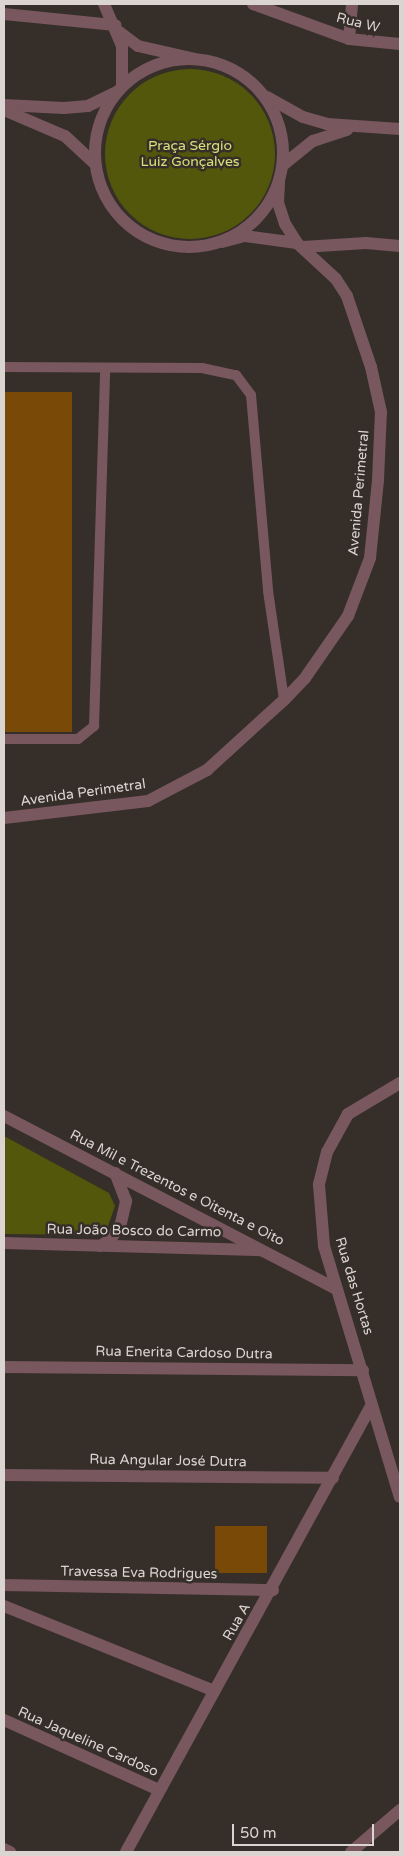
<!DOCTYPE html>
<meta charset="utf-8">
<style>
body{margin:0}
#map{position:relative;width:404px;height:1856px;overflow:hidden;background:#362e29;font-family:"Varela Round",sans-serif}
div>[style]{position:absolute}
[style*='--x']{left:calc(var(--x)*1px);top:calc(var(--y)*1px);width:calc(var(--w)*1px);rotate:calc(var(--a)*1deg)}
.green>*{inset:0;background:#52570b}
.round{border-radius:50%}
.building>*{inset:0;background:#794a07;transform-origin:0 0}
.service>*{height:10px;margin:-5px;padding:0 5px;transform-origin:5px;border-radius:5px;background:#78575e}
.minor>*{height:12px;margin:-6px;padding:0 6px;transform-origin:6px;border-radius:6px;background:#78575e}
.tertiary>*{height:12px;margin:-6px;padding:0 6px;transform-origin:6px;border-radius:6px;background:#78575e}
.tertiary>.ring{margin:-6px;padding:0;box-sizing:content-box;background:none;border:12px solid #78575e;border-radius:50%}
span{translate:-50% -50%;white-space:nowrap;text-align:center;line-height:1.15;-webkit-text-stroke:5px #362e29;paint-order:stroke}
.street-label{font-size:14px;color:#dbd5d2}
.park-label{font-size:14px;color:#d7e07a}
.frame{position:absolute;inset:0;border:5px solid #dbd5d2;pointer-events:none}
.scale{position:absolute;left:232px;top:1824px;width:142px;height:22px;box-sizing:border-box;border:2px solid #dbd5d2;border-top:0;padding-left:6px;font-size:15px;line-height:18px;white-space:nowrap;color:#dbd5d2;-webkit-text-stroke:4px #362e29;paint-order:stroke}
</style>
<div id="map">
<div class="green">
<i class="round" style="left:105px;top:69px;width:170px;height:170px"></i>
<i style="clip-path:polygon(4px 1136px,109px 1193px,115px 1206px,108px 1226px,91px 1235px,4px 1234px)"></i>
</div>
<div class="building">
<i style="left:4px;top:392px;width:68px;height:340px"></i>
<i style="left:215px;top:1526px;width:52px;height:47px"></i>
</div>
<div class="service">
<i style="--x:4;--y:367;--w:198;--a:0.3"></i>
<i style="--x:202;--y:368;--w:35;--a:12"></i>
<i style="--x:236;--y:375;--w:25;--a:53"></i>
<i style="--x:251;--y:395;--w:197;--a:85"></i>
<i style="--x:268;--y:591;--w:110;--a:81.6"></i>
<i style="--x:4;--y:739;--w:74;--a:0"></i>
<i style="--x:78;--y:739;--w:21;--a:-39"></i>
<i style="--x:94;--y:726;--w:358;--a:-88.2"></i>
</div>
<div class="minor">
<i style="--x:104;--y:4;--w:46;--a:66.8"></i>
<i style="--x:122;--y:46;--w:40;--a:90"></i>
<i style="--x:253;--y:4;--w:102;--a:20"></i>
<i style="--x:349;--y:39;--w:51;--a:5.6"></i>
<i style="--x:4;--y:14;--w:112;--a:5.7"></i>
<i style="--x:118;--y:31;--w:25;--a:37"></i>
<i style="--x:138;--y:46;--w:58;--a:12.8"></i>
<i style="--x:349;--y:39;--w:35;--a:-85"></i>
<i style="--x:4;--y:105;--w:60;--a:2.9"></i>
<i style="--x:64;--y:108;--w:24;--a:-5"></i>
<i style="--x:88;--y:106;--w:32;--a:-26"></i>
<i style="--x:4;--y:110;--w:66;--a:23.1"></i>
<i style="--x:65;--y:136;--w:41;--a:43"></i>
<i style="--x:222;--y:242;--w:24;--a:-15"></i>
<i style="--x:245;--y:236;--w:52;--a:7.7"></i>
<i style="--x:303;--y:247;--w:63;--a:-3.6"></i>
<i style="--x:366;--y:243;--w:34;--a:5"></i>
<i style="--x:4;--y:818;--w:145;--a:-6.7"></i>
<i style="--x:148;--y:801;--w:67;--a:-27.7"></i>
<i style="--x:207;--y:770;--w:104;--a:-42.3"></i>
<i style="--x:284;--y:700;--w:30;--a:-46"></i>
<i style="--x:305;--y:678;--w:75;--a:-55.3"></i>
<i style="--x:348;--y:616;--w:62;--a:-69.2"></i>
<i style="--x:370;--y:558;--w:78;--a:-84.1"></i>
<i style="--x:378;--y:480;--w:68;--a:-87.5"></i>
<i style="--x:381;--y:412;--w:46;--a:-102.5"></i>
<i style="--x:371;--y:367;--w:75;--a:-108.7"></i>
<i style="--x:347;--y:296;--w:20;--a:-123"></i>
<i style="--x:336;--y:279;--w:53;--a:-137.3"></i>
<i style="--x:297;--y:243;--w:22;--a:-122"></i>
<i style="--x:285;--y:224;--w:23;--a:-108"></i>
<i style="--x:278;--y:202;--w:20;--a:-87"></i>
<i style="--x:400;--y:1083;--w:61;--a:149.2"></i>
<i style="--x:348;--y:1114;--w:43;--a:118.9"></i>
<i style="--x:327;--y:1152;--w:34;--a:104"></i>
<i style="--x:319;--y:1185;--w:61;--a:85.3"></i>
<i style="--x:324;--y:1246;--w:262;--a:73.2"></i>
<i style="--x:4;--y:1116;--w:375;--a:27.5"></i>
<i style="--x:4;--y:1243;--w:257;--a:1.6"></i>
<i style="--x:100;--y:1246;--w:13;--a:-32"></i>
<i style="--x:111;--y:1239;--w:19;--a:-58"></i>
<i style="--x:121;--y:1223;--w:23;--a:-77"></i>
<i style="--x:126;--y:1201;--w:30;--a:-111"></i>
<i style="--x:4;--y:1367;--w:359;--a:0.5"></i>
<i style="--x:4;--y:1475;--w:329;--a:0.5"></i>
<i style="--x:4;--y:1585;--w:269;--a:1.1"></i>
<i style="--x:4;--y:1606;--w:227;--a:22"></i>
<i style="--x:4;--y:1720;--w:170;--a:24.3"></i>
<i style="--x:4;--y:1849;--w:7;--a:27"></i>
<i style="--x:126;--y:1852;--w:509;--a:-61.22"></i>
<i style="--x:351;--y:1852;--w:65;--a:-40.6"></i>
</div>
<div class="tertiary">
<i class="ring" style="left:95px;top:59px;width:176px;height:176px"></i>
<i style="--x:267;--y:97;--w:41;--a:29.1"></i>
<i style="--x:303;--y:117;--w:25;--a:16"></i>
<i style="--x:327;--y:124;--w:73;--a:3.9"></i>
<i style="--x:283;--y:165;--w:38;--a:-39"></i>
<i style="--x:313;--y:141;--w:36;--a:-18"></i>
</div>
<div class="street-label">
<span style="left:358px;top:23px;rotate:14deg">Rua W</span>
<span style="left:359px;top:493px;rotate:-85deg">Avenida Perimetral</span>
<span style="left:83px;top:793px;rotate:-8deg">Avenida Perimetral</span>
<span style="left:177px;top:1188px;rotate:27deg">Rua Mil e Trezentos e Oitenta e Oito</span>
<span style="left:134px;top:1231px;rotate:1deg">Rua João Bosco do Carmo</span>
<span style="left:354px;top:1286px;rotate:73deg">Rua das Hortas</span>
<span style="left:184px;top:1353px;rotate:1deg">Rua Enerita Cardoso Dutra</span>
<span style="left:168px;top:1461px;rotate:1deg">Rua Angular José Dutra</span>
<span style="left:139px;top:1573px;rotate:1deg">Travessa Eva Rodrigues</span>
<span style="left:237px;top:1622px;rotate:-60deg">Rua A</span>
<span style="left:88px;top:1742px;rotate:24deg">Rua Jaqueline Cardoso</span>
</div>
<div class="park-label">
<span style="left:190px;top:154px">Praça Sérgio<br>Luiz Gonçalves</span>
</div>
<div class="frame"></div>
<div class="scale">50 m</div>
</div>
